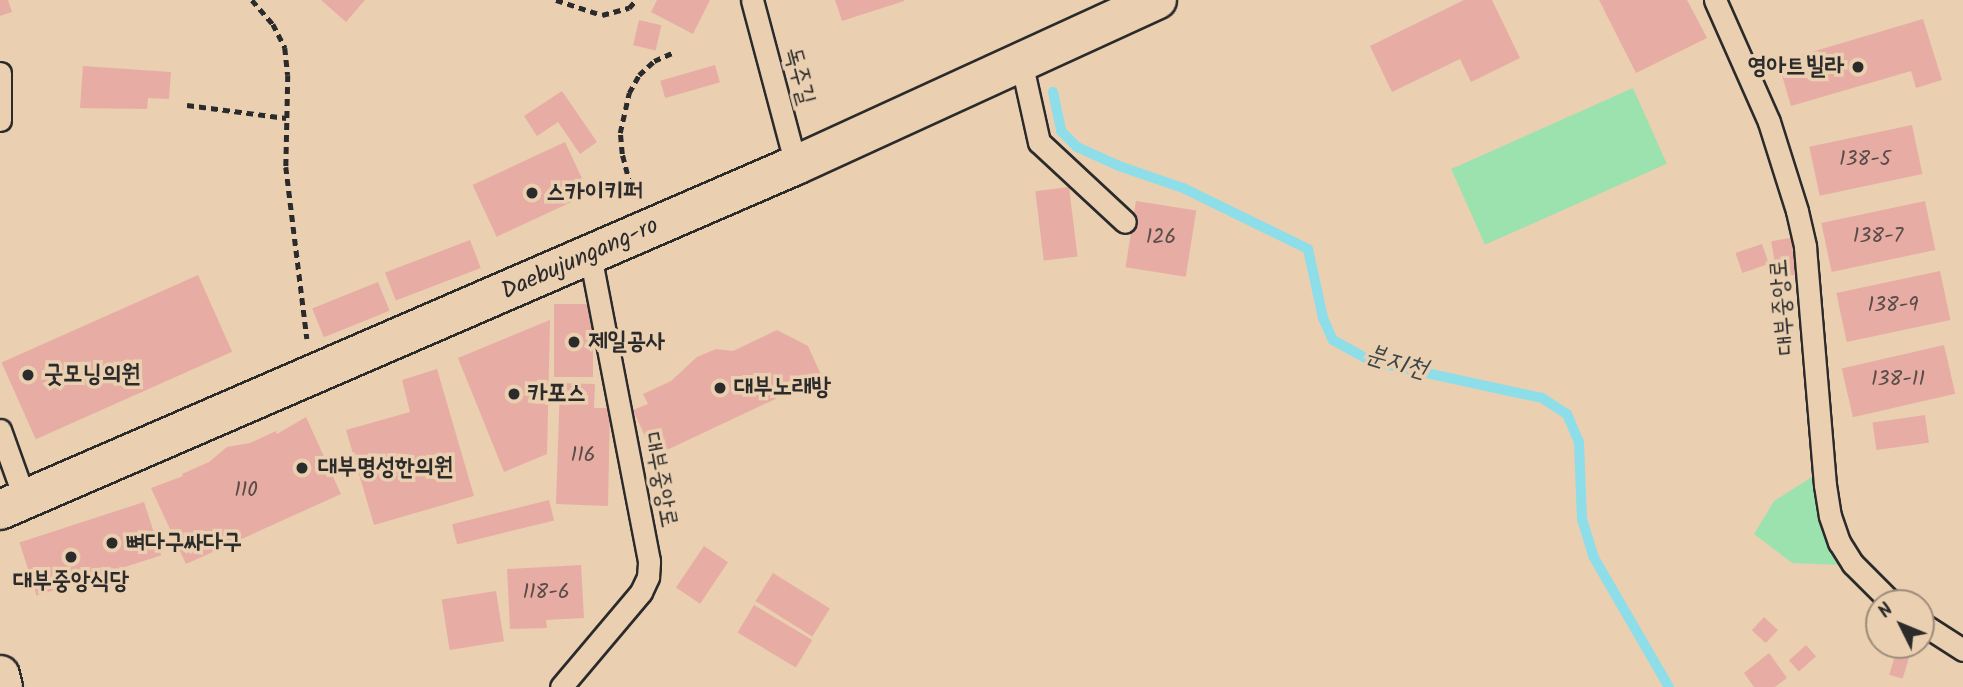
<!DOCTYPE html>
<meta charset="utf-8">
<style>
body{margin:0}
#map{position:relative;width:1963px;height:687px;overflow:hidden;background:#eacfb1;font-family:Kalam,"Poor Story",sans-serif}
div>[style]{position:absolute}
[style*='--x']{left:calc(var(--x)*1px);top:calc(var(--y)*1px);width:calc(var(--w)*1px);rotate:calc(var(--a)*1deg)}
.green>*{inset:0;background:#9ce2af;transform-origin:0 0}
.stream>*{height:10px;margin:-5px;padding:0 5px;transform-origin:5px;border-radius:5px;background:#8edee9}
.building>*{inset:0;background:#e7ada4;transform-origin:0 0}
.path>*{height:4.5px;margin-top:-2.25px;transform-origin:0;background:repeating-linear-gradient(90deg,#2b2b2b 0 7px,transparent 0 12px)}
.roads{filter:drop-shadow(2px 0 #2b2b2b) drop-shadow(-2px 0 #2b2b2b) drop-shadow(0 2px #2b2b2b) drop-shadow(0 -2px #2b2b2b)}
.lane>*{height:21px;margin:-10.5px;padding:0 10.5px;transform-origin:10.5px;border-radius:10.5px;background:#eacfb1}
.secondary>*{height:38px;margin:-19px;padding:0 19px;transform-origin:19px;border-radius:19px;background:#eacfb1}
.dots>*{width:19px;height:19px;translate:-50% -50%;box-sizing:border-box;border:4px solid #eacfb1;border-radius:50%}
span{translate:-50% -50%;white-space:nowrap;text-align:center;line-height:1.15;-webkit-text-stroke:7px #eacfb1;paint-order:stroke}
.number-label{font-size:21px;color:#5a4c49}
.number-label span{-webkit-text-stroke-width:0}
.poi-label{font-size:24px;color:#2b2b2b;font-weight:700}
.right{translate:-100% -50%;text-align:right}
.left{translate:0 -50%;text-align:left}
.street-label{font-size:24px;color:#2b2b2b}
.water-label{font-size:26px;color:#3a4648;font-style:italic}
.north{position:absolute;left:1865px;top:589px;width:70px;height:70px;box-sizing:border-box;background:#eacfb1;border:2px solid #9e8d7b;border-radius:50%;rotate:313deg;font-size:19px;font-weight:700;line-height:28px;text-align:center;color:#2b2b2b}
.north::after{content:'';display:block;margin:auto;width:24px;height:32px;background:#2b2b2b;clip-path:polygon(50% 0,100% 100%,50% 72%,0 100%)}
</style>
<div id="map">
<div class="green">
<i style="left:1633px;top:88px;width:83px;height:199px;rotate:66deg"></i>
<i style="clip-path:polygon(1815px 475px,1833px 550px,1841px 565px,1792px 563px,1754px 534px,1774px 501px)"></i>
</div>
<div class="stream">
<i style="--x:1053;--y:92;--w:40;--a:78"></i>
<i style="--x:1061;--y:131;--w:23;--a:45"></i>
<i style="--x:1077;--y:147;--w:46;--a:24.3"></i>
<i style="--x:1119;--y:166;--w:68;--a:19"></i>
<i style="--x:1183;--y:188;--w:139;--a:26"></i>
<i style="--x:1308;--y:249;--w:71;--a:77.7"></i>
<i style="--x:1323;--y:318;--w:24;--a:66"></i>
<i style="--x:1333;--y:340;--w:43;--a:28.9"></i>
<i style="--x:1371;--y:361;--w:175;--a:12.2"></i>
<i style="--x:1542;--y:398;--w:30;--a:33"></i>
<i style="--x:1567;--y:414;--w:30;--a:67"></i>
<i style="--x:1579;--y:442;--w:77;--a:87.8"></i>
<i style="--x:1582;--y:519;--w:39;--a:73"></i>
<i style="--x:1593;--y:556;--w:151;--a:59.9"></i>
</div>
<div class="building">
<i style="clip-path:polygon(0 0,8px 0,12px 12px,0 16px)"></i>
<i style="clip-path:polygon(321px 0,365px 0,346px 22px)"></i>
<i style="clip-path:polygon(657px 0,710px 0,693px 34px,651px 12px)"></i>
<i style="clip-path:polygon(835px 0,904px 0,904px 1px,842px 21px)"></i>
<i style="clip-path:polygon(1464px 0,1492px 0,1520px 58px,1471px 82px,1460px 59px,1392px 92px,1370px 46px)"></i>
<i style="clip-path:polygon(1599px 0,1687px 0,1707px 38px,1636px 73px)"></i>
<i style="clip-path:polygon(1923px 19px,1942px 80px,1916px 88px,1911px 71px,1791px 106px,1778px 62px)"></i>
<i style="left:639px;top:20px;width:23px;height:26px;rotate:13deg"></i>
<i style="left:715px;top:65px;width:18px;height:57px;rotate:74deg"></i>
<i style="clip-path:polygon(83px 66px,171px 72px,169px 99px,148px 98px,147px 109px,80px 108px)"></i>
<i style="clip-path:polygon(562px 91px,597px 142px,580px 154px,558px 122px,537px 136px,524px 116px)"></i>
<i style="left:1912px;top:125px;width:50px;height:105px;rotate:78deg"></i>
<i style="left:565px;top:142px;width:57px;height:102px;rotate:65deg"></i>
<i style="left:1069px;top:187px;width:70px;height:34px;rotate:83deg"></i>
<i style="left:1136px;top:201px;width:61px;height:67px;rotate:9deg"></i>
<i style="left:1925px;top:201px;width:50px;height:106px;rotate:78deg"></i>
<i style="left:1791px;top:238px;width:37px;height:20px;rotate:81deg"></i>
<i style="left:470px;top:240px;width:30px;height:91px;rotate:69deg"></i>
<i style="left:1762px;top:244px;width:21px;height:28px;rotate:71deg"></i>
<i style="left:1940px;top:271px;width:50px;height:106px;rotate:78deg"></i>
<i style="left:198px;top:275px;width:84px;height:215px;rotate:66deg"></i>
<i style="left:378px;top:282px;width:31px;height:71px;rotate:68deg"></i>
<i style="left:554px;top:304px;width:39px;height:73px"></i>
<i style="clip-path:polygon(550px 320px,547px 454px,504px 472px,458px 358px)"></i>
<i style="clip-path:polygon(777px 330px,808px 346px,822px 377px,654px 456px,633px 410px,648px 404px,643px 394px,671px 381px,697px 357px,716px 349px,733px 351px)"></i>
<i style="left:1944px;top:345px;width:50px;height:105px;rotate:77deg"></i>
<i style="clip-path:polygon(437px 369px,474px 496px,374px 525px,346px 430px,410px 412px,402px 380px)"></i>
<i style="clip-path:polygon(560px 383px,595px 384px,594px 408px,610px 408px,608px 506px,556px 504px)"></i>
<i style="left:1925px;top:415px;width:28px;height:53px;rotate:82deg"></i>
<i style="clip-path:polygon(306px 417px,341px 494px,186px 564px,151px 488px,183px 476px,182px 474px,209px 462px,227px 447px,250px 443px,276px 431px,277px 434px)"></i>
<i style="left:549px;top:500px;width:21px;height:100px;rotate:76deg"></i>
<i style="left:144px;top:502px;width:56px;height:131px;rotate:72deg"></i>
<i style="left:704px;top:546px;width:29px;height:50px;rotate:34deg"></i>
<i style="clip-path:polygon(581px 565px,584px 618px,546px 620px,547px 628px,510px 629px,507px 569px)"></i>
<i style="left:773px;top:573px;width:67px;height:33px;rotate:32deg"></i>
<i style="left:496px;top:591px;width:51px;height:55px;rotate:81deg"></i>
<i style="left:754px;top:605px;width:68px;height:32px;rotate:31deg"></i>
<i style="left:1764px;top:617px;width:19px;height:18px;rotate:43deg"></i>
<i style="left:1806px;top:645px;width:15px;height:23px;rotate:48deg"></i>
<i style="left:1898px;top:646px;width:14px;height:30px;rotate:17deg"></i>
<i style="clip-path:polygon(1769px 653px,1787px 678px,1775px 687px,1754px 687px,1744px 673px)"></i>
</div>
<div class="path">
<i style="--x:252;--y:0;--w:32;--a:49"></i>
<i style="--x:273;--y:24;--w:27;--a:63"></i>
<i style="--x:285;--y:48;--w:27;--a:84"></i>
<i style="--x:288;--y:75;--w:92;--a:91.2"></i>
<i style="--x:286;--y:167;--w:173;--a:83"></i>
<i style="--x:556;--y:0;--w:48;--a:18.1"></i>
<i style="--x:602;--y:15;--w:28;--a:-15"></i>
<i style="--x:629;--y:8;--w:11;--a:-49"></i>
<i style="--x:187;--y:105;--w:100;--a:7.5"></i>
<i style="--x:633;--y:197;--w:44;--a:-104.3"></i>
<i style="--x:622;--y:154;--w:21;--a:-95"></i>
<i style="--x:620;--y:133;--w:41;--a:-77.3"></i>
<i style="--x:629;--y:93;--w:21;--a:-61"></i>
<i style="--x:639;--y:75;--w:21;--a:-43"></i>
<i style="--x:654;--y:61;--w:20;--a:-24"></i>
</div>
<div class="roads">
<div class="lane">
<i style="--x:752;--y:0;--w:171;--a:75.1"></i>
<i style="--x:1715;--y:0;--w:133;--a:66.1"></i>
<i style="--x:1769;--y:122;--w:93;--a:72.5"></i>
<i style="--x:1797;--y:211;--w:37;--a:77"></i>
<i style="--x:1805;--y:247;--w:239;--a:85.2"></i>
<i style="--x:1825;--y:485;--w:31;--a:81"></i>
<i style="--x:1830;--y:516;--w:28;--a:71"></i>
<i style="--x:1839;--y:542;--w:26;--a:58"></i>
<i style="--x:1853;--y:564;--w:55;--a:45"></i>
<i style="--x:1021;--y:61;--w:83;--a:77.5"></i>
<i style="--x:1039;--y:142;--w:117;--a:42.9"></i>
<i style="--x:0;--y:73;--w:47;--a:90"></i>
<i style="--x:0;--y:430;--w:74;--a:70.3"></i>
<i style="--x:1921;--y:623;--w:50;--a:32.7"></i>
<i style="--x:561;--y:687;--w:124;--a:-49.9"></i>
<i style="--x:641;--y:592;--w:17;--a:-65"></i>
<i style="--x:648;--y:577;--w:16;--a:-86"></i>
<i style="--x:649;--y:561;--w:313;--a:-100.9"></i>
</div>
<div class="secondary">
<i style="--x:0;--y:510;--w:868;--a:-23.43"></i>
<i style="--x:796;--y:165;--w:397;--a:-24.6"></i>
<i style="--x:0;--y:675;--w:12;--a:76"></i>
</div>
</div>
<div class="dots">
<i style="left:1858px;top:67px;background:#2b2b2b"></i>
<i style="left:532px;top:193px;background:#2b2b2b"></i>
<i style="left:574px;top:342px;background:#2b2b2b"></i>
<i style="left:28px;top:375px;background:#2b2b2b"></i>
<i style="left:720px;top:388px;background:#2b2b2b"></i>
<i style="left:514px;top:394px;background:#2b2b2b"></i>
<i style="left:302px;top:468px;background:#2b2b2b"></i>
<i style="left:112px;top:543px;background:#2b2b2b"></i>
<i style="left:71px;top:557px;background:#2b2b2b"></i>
</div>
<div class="number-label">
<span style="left:1865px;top:160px">138-5</span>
<span style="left:1878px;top:237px">138-7</span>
<span style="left:1161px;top:238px">126</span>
<span style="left:1893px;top:306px">138-9</span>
<span style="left:1898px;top:380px">138-11</span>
<span style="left:583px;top:456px">116</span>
<span style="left:246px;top:491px">110</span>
<span style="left:546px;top:593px">118-6</span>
</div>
<div class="poi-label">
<span class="right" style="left:1844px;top:67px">영아트빌라</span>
<span class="left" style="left:546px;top:193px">스카이키퍼</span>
<span class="left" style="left:588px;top:342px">제일공사</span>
<span class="left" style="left:44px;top:375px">굿모닝의원</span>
<span class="left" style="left:734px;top:388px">대부노래방</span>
<span class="left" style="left:528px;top:394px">카포스</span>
<span class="left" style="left:318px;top:468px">대부명성한의원</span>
<span class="left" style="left:126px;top:543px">뼈다구싸다구</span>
<span style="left:71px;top:582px">대부중앙식당</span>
</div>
<div class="street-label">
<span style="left:799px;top:76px;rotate:75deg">독주길</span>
<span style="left:580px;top:259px;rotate:-24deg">Daebujungang-ro</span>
<span style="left:1783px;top:307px;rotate:-95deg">대부중앙로</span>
<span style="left:660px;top:480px;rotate:79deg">대부중앙로</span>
</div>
<div class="water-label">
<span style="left:1396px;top:363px;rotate:16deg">분지천</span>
</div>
<div class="north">N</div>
</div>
